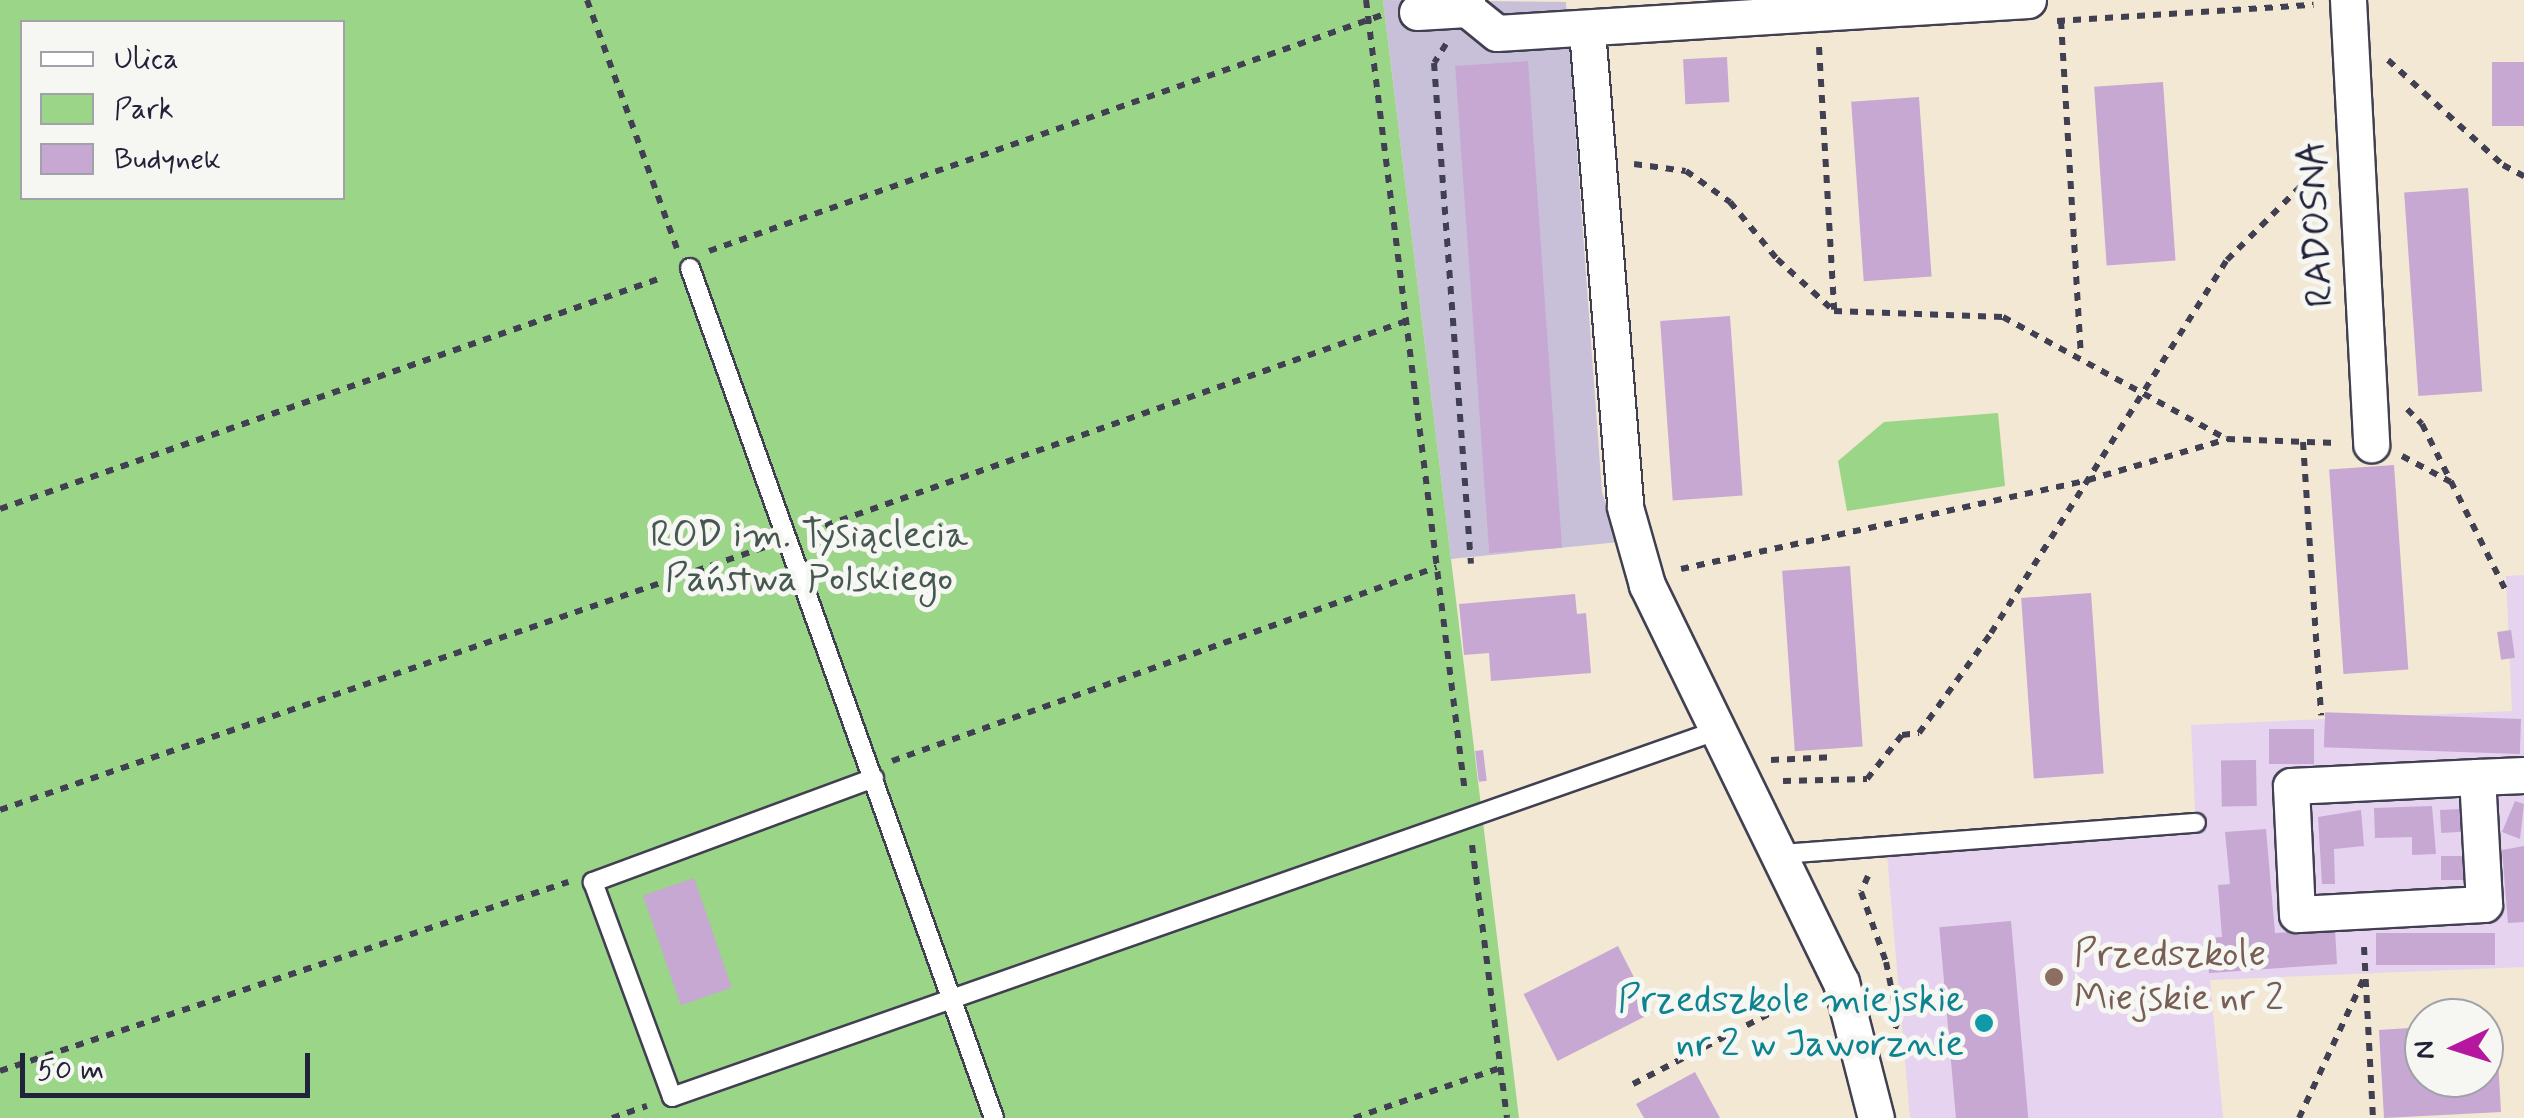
<!DOCTYPE html>
<meta charset="utf-8">
<style>
body{margin:0}
#map{position:relative;width:2524px;height:1118px;overflow:hidden;background:#f2e8d4;font-family:Mynerve,sans-serif}
div>[style]{position:absolute}
[style*='--x']{left:calc(var(--x)*1px);top:calc(var(--y)*1px);width:calc(var(--w)*1px);rotate:calc(var(--a)*1deg)}
.built>*{inset:0;background:#e5d3f0}
.industrial>*{inset:0;background:#c7c0d8}
.green>*{inset:0;background:#9bd588}
.building>*{inset:0;background:#c6a8d3;transform-origin:0 0}
.path>*{height:6px;margin-top:-3px;transform-origin:0;background:repeating-linear-gradient(90deg,#414052 0 8px,transparent 0 16px)}
.roads{filter:drop-shadow(2px 0 #414052) drop-shadow(-2px 0 #414052) drop-shadow(0 2px #414052) drop-shadow(0 -2px #414052)}
.lane>*{height:18px;margin:-9px;padding:0 9px;transform-origin:9px;border-radius:9px;background:#fff}
.street>*{height:35px;margin:-17.5px;padding:0 17.5px;transform-origin:17.5px;border-radius:17.5px;background:#fff}
.dots>*{width:28px;height:28px;translate:-50% -50%;box-sizing:border-box;border:5px solid #f6f6f2;border-radius:50%}
span{translate:-50% -50%;white-space:nowrap;text-align:center;line-height:1.15;-webkit-text-stroke:10px #f6f6f2;paint-order:stroke}
.street-label{font-size:38px;color:#22223b}
.park-label{font-size:38px;color:#465852}
.education-label{font-size:38px;color:#785e54}
.left{translate:0 -50%;text-align:left}
.culture-label{font-size:38px;color:#0d838f}
.right{translate:-100% -50%;text-align:right}
.legend{position:absolute;left:20px;top:20px;width:325px;height:180px;box-sizing:border-box;background:#f6f6f2;border:2px solid #a1a1a9;margin:0;padding:12px 18px;list-style:none;font-size:30px;color:#22223b}
.legend li{display:flex;align-items:center;gap:20px;height:50px}
.legend b{width:50px;border:2px solid #a1a1a9}
.north{position:absolute;left:2404px;top:998px;width:100px;height:100px;box-sizing:border-box;background:#f6f6f2;border:2px solid #a1a1a9;border-radius:50%;rotate:266deg;font-size:28px;font-weight:700;line-height:40px;text-align:center;color:#22223b}
.north::after{content:'';display:block;margin:auto;width:35px;height:45px;background:#b5179e;clip-path:polygon(50% 0,100% 100%,50% 72%,0 100%)}
.scale{position:absolute;left:20px;top:1053px;width:290px;height:45px;box-sizing:border-box;border:5px solid #22223b;border-top:0;padding-left:12px;font-size:30px;line-height:35px;white-space:nowrap;color:#22223b;-webkit-text-stroke:8px #f6f6f2;paint-order:stroke}
</style>
<div id="map">
<div class="built">
<i style="clip-path:polygon(2524px 575px,2524px 967px,2210px 980px,2223px 1118px,1910px 1118px,1887px 855px,2196px 830px,2191px 725px,2512px 711px,2506px 576px)"></i>
</div>
<div class="industrial">
<i style="clip-path:polygon(1383px 0,1566px 2px,1602px 492px,1619px 542px,1451px 559px)"></i>
</div>
<div class="green">
<i style="clip-path:polygon(evenodd,0 0,1383px 0,1519px 1118px,0 1118px,0 0,22px 22px,342px 22px,342px 198px,22px 198px,22px 22px)"></i>
<i style="clip-path:polygon(1998px 413px,2005px 486px,1847px 511px,1838px 461px,1884px 422px)"></i>
</div>
<div class="building">
<i style="left:1727px;top:57px;width:45px;height:44px;rotate:87deg"></i>
<i style="left:1528px;top:61px;width:488px;height:73px;rotate:86deg"></i>
<i style="left:2524px;top:62px;width:64px;height:32px;rotate:90deg"></i>
<i style="left:2163px;top:82px;width:179px;height:69px;rotate:86deg"></i>
<i style="left:1919px;top:97px;width:180px;height:68px;rotate:86deg"></i>
<i style="left:2468px;top:188px;width:204px;height:64px;rotate:86deg"></i>
<i style="left:1730px;top:316px;width:180px;height:70px;rotate:86deg"></i>
<i style="left:2394px;top:465px;width:205px;height:65px;rotate:86deg"></i>
<i style="left:1850px;top:566px;width:181px;height:68px;rotate:86deg"></i>
<i style="left:2091px;top:593px;width:181px;height:70px;rotate:86deg"></i>
<i style="clip-path:polygon(1575px 594px,1577px 614px,1586px 613px,1591px 673px,1491px 681px,1489px 653px,1464px 655px,1459px 604px)"></i>
<i style="left:2511px;top:630px;width:28px;height:14px;rotate:82deg"></i>
<i style="left:2521px;top:719px;width:35px;height:196px;rotate:92deg"></i>
<i style="left:2314px;top:729px;width:35px;height:45px;rotate:90deg"></i>
<i style="left:1483px;top:750px;width:31px;height:8px;rotate:83deg"></i>
<i style="left:2256px;top:760px;width:46px;height:35px;rotate:89deg"></i>
<i style="clip-path:polygon(2515px 801px,2524px 804px,2520px 839px,2502px 832px)"></i>
<i style="clip-path:polygon(2432px 806px,2436px 854px,2412px 855px,2412px 837px,2375px 838px,2374px 808px)"></i>
<i style="clip-path:polygon(2361px 810px,2364px 846px,2334px 849px,2335px 884px,2322px 884px,2318px 817px)"></i>
<i style="left:2440px;top:810px;width:21px;height:23px;rotate:-3deg"></i>
<i style="clip-path:polygon(2266px 829px,2275px 933px,2335px 929px,2337px 964px,2209px 973px,2206px 938px,2222px 937px,2218px 885px,2230px 884px,2225px 832px)"></i>
<i style="clip-path:polygon(2524px 846px,2524px 922px,2508px 923px,2502px 850px)"></i>
<i style="left:2441px;top:856px;width:24px;height:24px"></i>
<i style="left:694px;top:878px;width:116px;height:54px;rotate:71deg"></i>
<i style="left:2011px;top:921px;width:198px;height:72px;rotate:85deg"></i>
<i style="left:2495px;top:933px;width:32px;height:119px;rotate:90deg"></i>
<i style="left:1618px;top:946px;width:75px;height:106px;rotate:63deg"></i>
<i style="clip-path:polygon(2484px 1023px,2496px 1023px,2501px 1112px,2384px 1118px,2379px 1030px,2424px 1027px,2424px 1078px,2484px 1078px)"></i>
<i style="clip-path:polygon(1695px 1072px,1720px 1118px,1644px 1118px,1636px 1104px)"></i>
</div>
<div class="path">
<i style="--x:587;--y:0;--w:264;--a:70.1"></i>
<i style="--x:1366;--y:0;--w:799;--a:82.88"></i>
<i style="--x:2057;--y:21;--w:257;--a:-3.6"></i>
<i style="--x:2061;--y:21;--w:335;--a:86.6"></i>
<i style="--x:1446;--y:44;--w:22;--a:122"></i>
<i style="--x:1434;--y:63;--w:502;--a:85.78"></i>
<i style="--x:1819;--y:47;--w:263;--a:86.7"></i>
<i style="--x:2388;--y:60;--w:156;--a:42.4"></i>
<i style="--x:2503;--y:165;--w:24;--a:28"></i>
<i style="--x:1634;--y:164;--w:52;--a:7.7"></i>
<i style="--x:1686;--y:171;--w:54;--a:35.2"></i>
<i style="--x:1730;--y:202;--w:74;--a:50.5"></i>
<i style="--x:1777;--y:259;--w:77;--a:42.4"></i>
<i style="--x:1834;--y:311;--w:169;--a:2"></i>
<i style="--x:2003;--y:317;--w:255;--a:28.6"></i>
<i style="--x:2227;--y:439;--w:110;--a:2.1"></i>
<i style="--x:709;--y:251;--w:716;--a:-19.32"></i>
<i style="--x:2407;--y:409;--w:21;--a:45"></i>
<i style="--x:2422;--y:424;--w:185;--a:63.3"></i>
<i style="--x:2303;--y:442;--w:274;--a:86.2"></i>
<i style="--x:2402;--y:456;--w:55;--a:28"></i>
<i style="--x:0;--y:509;--w:703;--a:-19.26"></i>
<i style="--x:810;--y:531;--w:632;--a:-19.41"></i>
<i style="--x:1681;--y:569;--w:417;--a:-12.3"></i>
<i style="--x:2088;--y:480;--w:145;--a:-16.4"></i>
<i style="--x:1771;--y:760;--w:64;--a:-2.7"></i>
<i style="--x:892;--y:761;--w:578;--a:-19.59"></i>
<i style="--x:1783;--y:781;--w:84;--a:-1.4"></i>
<i style="--x:1867;--y:779;--w:56;--a:-51.5"></i>
<i style="--x:1902;--y:735;--w:17;--a:-7"></i>
<i style="--x:1919;--y:733;--w:123;--a:-54.2"></i>
<i style="--x:1991;--y:633;--w:441;--a:-57.7"></i>
<i style="--x:2227;--y:260;--w:130;--a:-45"></i>
<i style="--x:0;--y:810;--w:809;--a:-18.97"></i>
<i style="--x:1472;--y:845;--w:275;--a:82.7"></i>
<i style="--x:1868;--y:876;--w:17;--a:114"></i>
<i style="--x:1861;--y:892;--w:74;--a:70.3"></i>
<i style="--x:1886;--y:962;--w:60;--a:78.5"></i>
<i style="--x:1898;--y:1021;--w:15;--a:113"></i>
<i style="--x:2364;--y:947;--w:171;--a:87"></i>
<i style="--x:0;--y:1071;--w:599;--a:-18.4"></i>
<i style="--x:1633;--y:1084;--w:198;--a:-27.3"></i>
<i style="--x:612;--y:1118;--w:37;--a:-19"></i>
<i style="--x:1354;--y:1118;--w:154;--a:-18.9"></i>
<i style="--x:2299;--y:1118;--w:157;--a:-65.1"></i>
</div>
<div class="roads">
<div class="lane">
<i style="--x:690;--y:268;--w:903;--a:70.32"></i>
<i style="--x:874;--y:778;--w:300;--a:159.7"></i>
<i style="--x:593;--y:882;--w:229;--a:69.8"></i>
<i style="--x:672;--y:1097;--w:1109;--a:-19.32"></i>
<i style="--x:1781;--y:854;--w:416;--a:-4.3"></i>
</div>
<div class="street">
<i style="--x:1467;--y:0;--w:9;--a:90"></i>
<i style="--x:1467;--y:9;--w:38;--a:39"></i>
<i style="--x:1497;--y:33;--w:532;--a:-3.56"></i>
<i style="--x:2348;--y:0;--w:445;--a:87"></i>
<i style="--x:1417;--y:12;--w:50;--a:-3.4"></i>
<i style="--x:1587;--y:30;--w:479;--a:85.4"></i>
<i style="--x:1625;--y:507;--w:81;--a:74.2"></i>
<i style="--x:1647;--y:585;--w:442;--a:64"></i>
<i style="--x:1841;--y:982;--w:140;--a:75.6"></i>
<i style="--x:2477;--y:777;--w:127;--a:86.8"></i>
<i style="--x:2484;--y:904;--w:187;--a:176.9"></i>
<i style="--x:2297;--y:914;--w:128;--a:-92.7"></i>
<i style="--x:2291;--y:786;--w:186;--a:-2.8"></i>
<i style="--x:2477;--y:777;--w:47;--a:-2.4"></i>
</div>
</div>
<div class="dots">
<i style="left:2054px;top:977px;background:#8d6e63"></i>
<i style="left:1984px;top:1023px;background:#0f9aa8"></i>
</div>
<div class="street-label">
<span style="left:2317px;top:224px;rotate:-93deg">RADOSNA</span>
</div>
<div class="park-label">
<span style="left:809px;top:558px">ROD im. Tysiąclecia<br>Państwa Polskiego</span>
</div>
<div class="education-label">
<span class="left" style="left:2074px;top:977px">Przedszkole<br>Miejskie nr 2</span>
</div>
<div class="culture-label">
<span class="right" style="left:1964px;top:1023px">Przedszkole miejskie<br>nr 2 w Jaworznie</span>
</div>
<ul class="legend">
<li><b style="height:12px;background:#fff"></b>Ulica</li>
<li><b style="height:28px;background:#9bd588"></b>Park</li>
<li><b style="height:28px;background:#c6a8d3"></b>Budynek</li>
</ul>
<div class="north">N</div>
<div class="scale">50 m</div>
</div>
